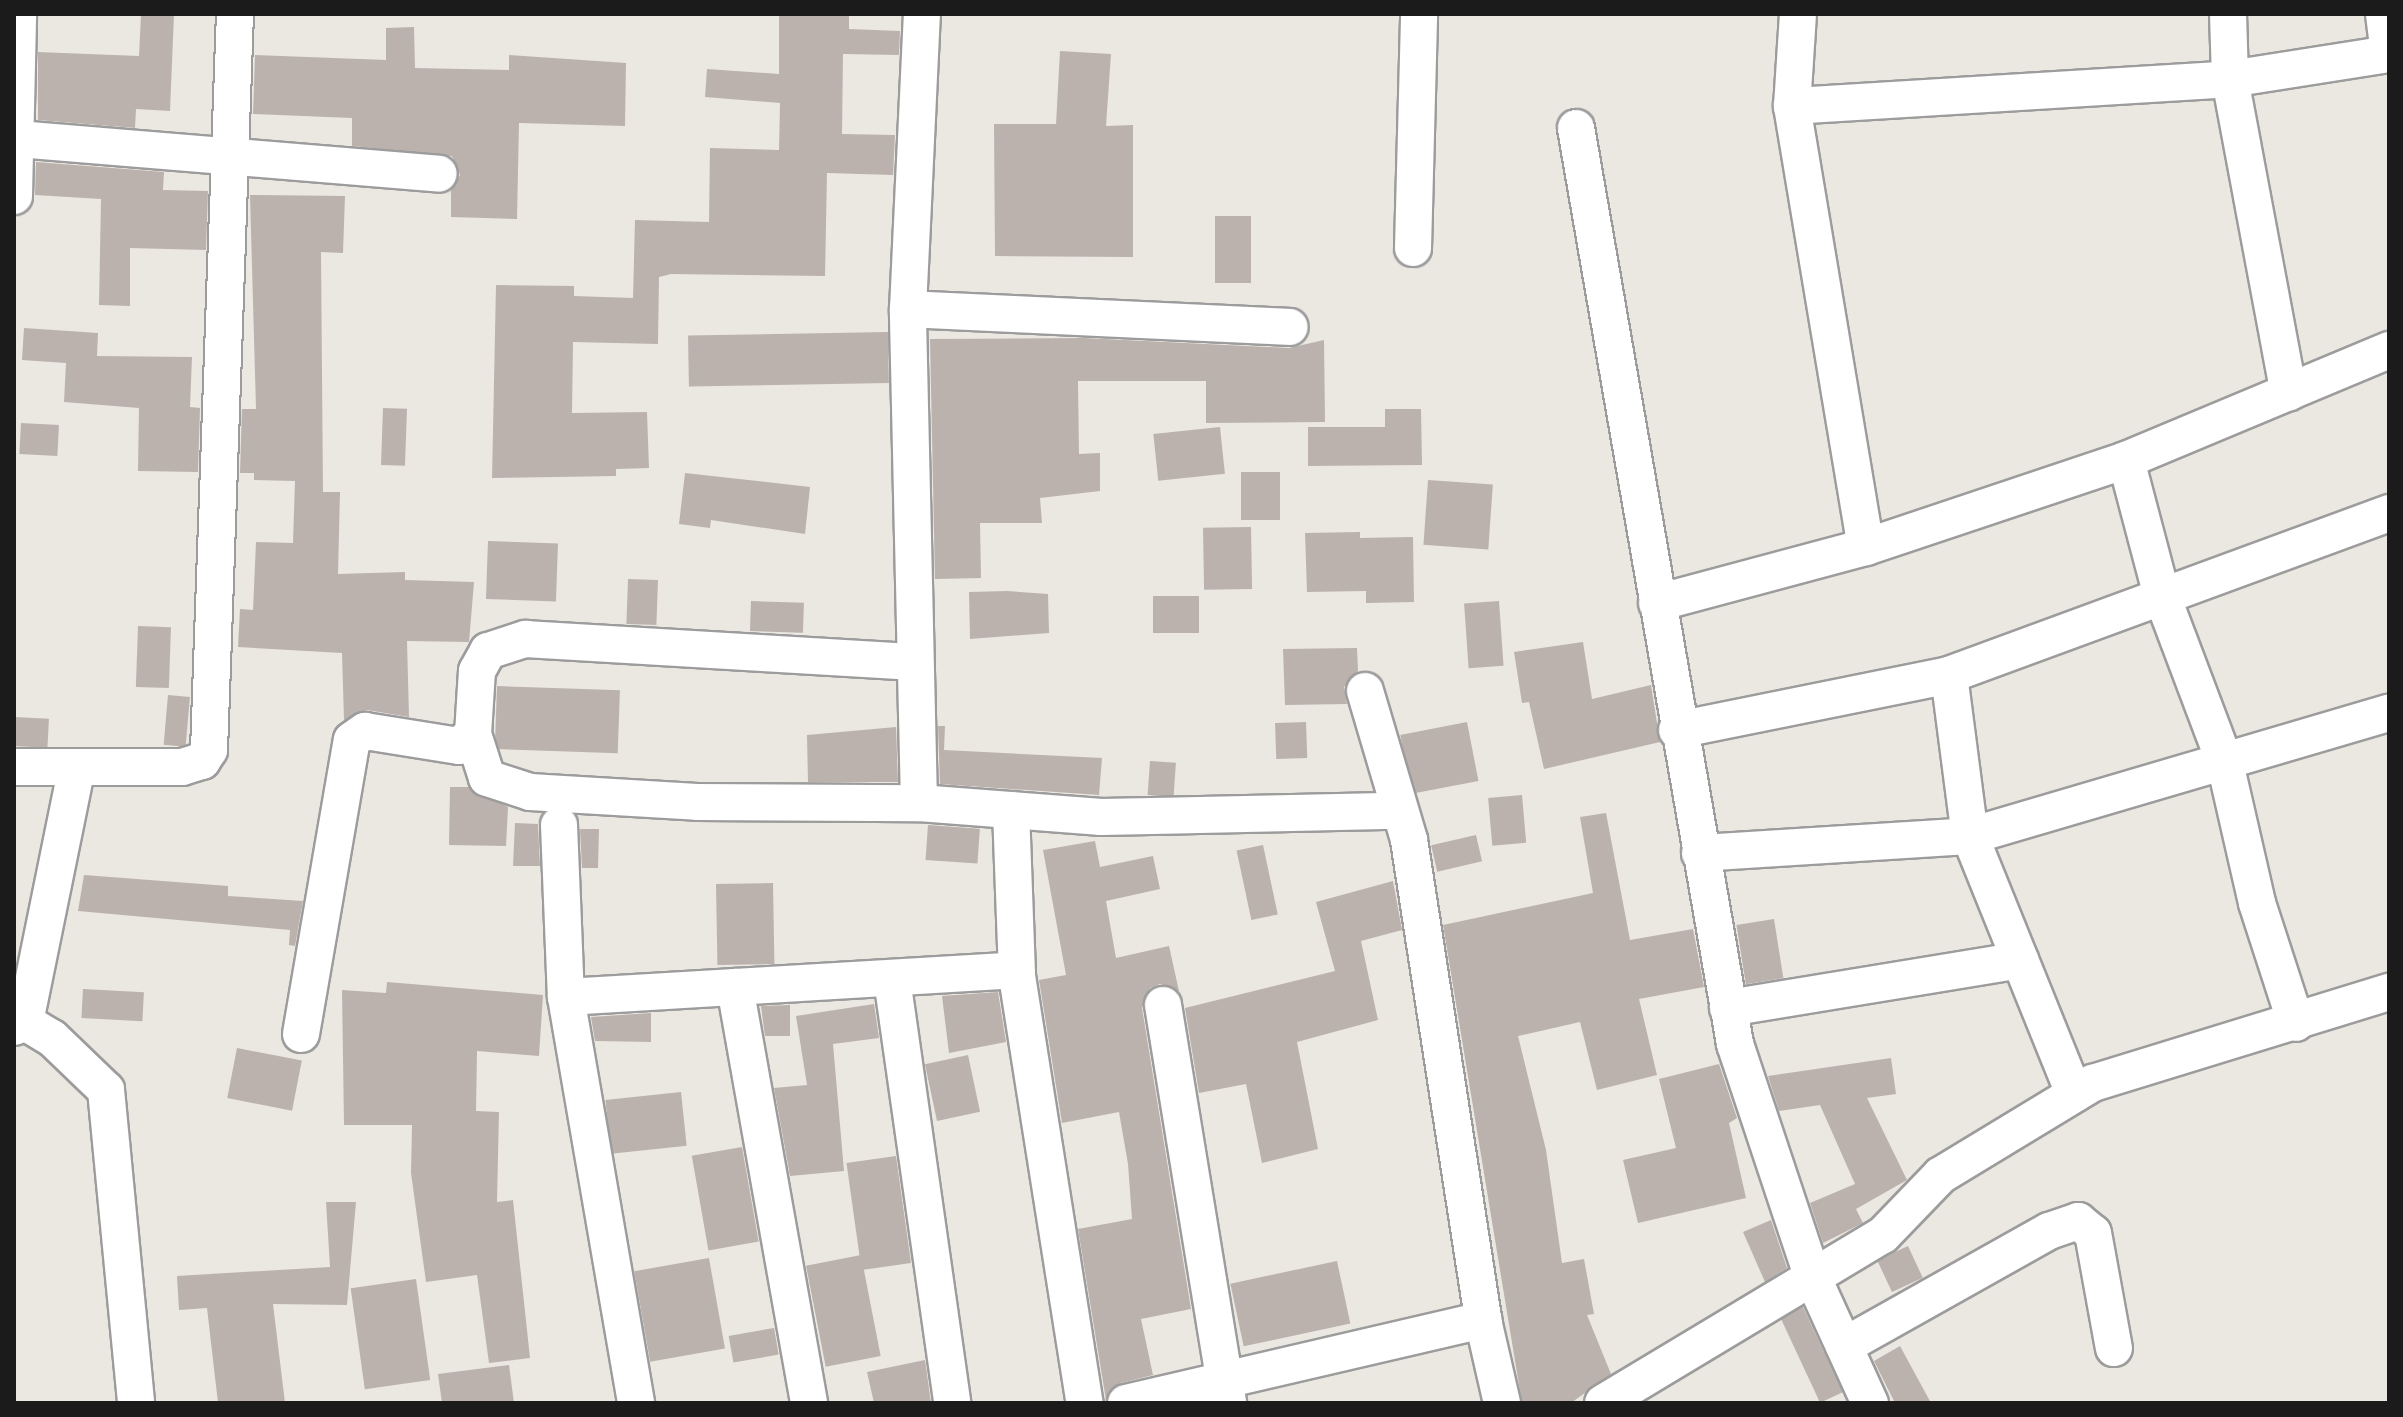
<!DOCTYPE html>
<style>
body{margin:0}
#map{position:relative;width:2403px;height:1417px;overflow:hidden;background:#ebe7e1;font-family:Poppins,sans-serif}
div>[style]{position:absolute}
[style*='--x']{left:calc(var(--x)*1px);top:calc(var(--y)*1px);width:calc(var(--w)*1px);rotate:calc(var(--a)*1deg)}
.building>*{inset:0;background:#bbb2ae;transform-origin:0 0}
.roads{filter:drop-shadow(2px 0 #9c9c9c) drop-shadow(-2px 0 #9c9c9c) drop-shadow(0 2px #9c9c9c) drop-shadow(0 -2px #9c9c9c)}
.minor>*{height:36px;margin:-18px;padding:0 18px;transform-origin:18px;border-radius:18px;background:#fff}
span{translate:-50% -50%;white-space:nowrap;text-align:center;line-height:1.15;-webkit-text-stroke:7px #fff;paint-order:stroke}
.frame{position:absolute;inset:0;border:16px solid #1b1b1b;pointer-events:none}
</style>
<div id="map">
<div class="building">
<i style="clip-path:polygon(141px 14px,174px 14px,170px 111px,136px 109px,135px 128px,38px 120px,38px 52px,139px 56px)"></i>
<i style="clip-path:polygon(779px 14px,849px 14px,849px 29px,900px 31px,899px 55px,843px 54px,842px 134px,895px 135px,893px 175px,827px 173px,825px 276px,671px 274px,659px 277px,658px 344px,573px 342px,572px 413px,647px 412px,649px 468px,616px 469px,616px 476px,492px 478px,496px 285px,574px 286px,574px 296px,633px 298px,635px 220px,709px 222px,710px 148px,779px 150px,780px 103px,705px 97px,707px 69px,779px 74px)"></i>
<i style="clip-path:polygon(414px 27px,415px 68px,509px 70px,509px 55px,626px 63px,625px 126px,519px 123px,517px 219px,451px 217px,451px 190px,460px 175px,452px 156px,352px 146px,352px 118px,253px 114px,255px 55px,386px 60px,386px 28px)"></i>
<i style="clip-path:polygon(1060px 51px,1111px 54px,1106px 126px,1133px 125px,1133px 257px,995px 256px,994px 124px,1056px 124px)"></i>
<i style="clip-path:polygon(36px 162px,164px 172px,163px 190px,208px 191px,206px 250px,130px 248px,130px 306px,99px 305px,101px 199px,35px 195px)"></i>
<i style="clip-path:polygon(250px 195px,345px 196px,343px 253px,321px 252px,323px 492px,340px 492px,338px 574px,405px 572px,405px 580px,474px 582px,469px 642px,407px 641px,409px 717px,367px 710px,344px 720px,342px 653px,238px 647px,240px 609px,253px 610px,256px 542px,293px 543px,295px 481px,254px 480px,254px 473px,240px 473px,242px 409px,256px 409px)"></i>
<i style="left:1215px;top:216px;width:36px;height:67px"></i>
<i style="clip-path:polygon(24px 328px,98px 333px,97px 356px,192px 357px,190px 407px,200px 408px,198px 472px,138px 471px,139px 408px,64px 402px,66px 363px,22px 360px)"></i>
<i style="left:888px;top:332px;width:51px;height:200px;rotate:89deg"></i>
<i style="clip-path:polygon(1083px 338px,1289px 348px,1324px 340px,1325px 422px,1206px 423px,1206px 381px,1078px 381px,1079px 454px,1100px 453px,1100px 491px,1040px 498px,1042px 523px,980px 523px,981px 578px,935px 579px,930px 339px)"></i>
<i style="left:383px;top:408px;width:24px;height:57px;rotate:2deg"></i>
<i style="clip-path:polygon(1385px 409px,1421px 409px,1422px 465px,1308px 466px,1308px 427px,1385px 427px)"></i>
<i style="left:21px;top:423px;width:38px;height:31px;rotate:3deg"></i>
<i style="left:1220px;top:427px;width:47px;height:67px;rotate:84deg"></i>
<i style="left:1241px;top:472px;width:39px;height:48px"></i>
<i style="clip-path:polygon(685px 473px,810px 487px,805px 534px,711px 520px,710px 528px,679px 524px)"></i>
<i style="left:1428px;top:480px;width:65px;height:65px;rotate:4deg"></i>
<i style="left:1251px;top:527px;width:62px;height:48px;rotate:89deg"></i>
<i style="clip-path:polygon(1360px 532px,1360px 538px,1413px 537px,1414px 602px,1366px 603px,1366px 591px,1307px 592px,1305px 533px)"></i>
<i style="left:488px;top:541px;width:70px;height:58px;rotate:2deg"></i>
<i style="left:628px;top:579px;width:30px;height:45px;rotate:2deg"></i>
<i style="clip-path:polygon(1007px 591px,1048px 594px,1049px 633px,970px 639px,969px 592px)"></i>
<i style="left:1153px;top:596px;width:46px;height:37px"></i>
<i style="left:751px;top:601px;width:53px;height:30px;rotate:2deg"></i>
<i style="left:1499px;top:601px;width:65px;height:35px;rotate:86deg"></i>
<i style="left:138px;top:626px;width:33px;height:61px;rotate:2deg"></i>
<i style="clip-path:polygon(1583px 642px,1592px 699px,1651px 685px,1660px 742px,1544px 769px,1529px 702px,1522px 703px,1514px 652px)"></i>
<i style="clip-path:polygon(1357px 648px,1358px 671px,1344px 687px,1347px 704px,1285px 705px,1283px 649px)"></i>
<i style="left:497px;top:686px;width:123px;height:63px;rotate:2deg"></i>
<i style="left:168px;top:695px;width:22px;height:50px;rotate:5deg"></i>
<i style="left:14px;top:717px;width:35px;height:29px;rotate:3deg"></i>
<i style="left:1306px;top:722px;width:36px;height:31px;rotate:88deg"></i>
<i style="left:1467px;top:722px;width:60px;height:68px;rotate:79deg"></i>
<i style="clip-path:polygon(938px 726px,945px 726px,944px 750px,1102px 758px,1099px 795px,940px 784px)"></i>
<i style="clip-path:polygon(896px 727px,898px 782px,808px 782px,807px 735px)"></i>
<i style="left:1150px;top:761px;width:26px;height:34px;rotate:4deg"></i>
<i style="clip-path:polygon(450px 787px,469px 787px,508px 807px,506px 846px,449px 845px)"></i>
<i style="left:1522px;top:795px;width:48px;height:34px;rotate:85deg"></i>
<i style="clip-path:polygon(1606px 813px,1630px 940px,1693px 929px,1704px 987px,1639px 999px,1657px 1075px,1597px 1090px,1580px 1022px,1518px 1036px,1546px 1150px,1562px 1263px,1584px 1259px,1594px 1314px,1587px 1315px,1611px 1374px,1571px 1403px,1522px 1403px,1443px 925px,1593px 893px,1580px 817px)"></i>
<i style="clip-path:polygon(515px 823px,538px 824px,540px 866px,513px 866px)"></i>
<i style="left:928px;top:825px;width:52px;height:35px;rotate:4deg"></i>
<i style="clip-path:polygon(580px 829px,599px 829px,598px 868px,582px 868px)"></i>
<i style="left:1476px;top:835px;width:27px;height:46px;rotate:77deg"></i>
<i style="clip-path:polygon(1095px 841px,1100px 867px,1153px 856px,1160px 889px,1106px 901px,1116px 958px,1169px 946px,1179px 991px,1160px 984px,1150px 988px,1142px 1008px,1191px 1309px,1141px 1319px,1153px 1375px,1121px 1383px,1106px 1400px,1078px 1229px,1132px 1219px,1128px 1164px,1119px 1112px,1062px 1123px,1039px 980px,1066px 975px,1043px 850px)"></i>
<i style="left:1263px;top:845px;width:71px;height:27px;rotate:78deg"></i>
<i style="clip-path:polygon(84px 875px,228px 886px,228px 896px,303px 901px,295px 946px,289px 945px,290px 930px,78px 911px)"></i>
<i style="clip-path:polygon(1393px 881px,1402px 930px,1361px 941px,1378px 1020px,1297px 1042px,1318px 1149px,1262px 1163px,1246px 1084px,1199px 1093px,1185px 1008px,1335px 971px,1316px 902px)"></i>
<i style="left:773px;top:883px;width:81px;height:57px;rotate:89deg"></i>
<i style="left:1774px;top:919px;width:60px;height:38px;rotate:81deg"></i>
<i style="clip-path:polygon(387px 982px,543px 995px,539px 1056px,477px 1051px,476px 1111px,499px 1112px,497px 1202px,513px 1200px,530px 1358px,489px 1363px,477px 1275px,426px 1282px,411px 1173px,412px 1125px,344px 1125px,342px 990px,386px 993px)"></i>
<i style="left:83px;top:989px;width:61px;height:29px;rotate:3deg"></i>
<i style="clip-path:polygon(998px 992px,1006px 1042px,949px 1053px,942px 996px)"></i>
<i style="clip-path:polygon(874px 1004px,879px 1038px,833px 1044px,844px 1171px,790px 1176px,774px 1088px,807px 1085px,796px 1016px)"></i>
<i style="clip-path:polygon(790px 1005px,790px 1036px,765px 1036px,761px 1006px)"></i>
<i style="clip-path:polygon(651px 1013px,651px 1042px,595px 1041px,591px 1017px)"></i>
<i style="left:237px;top:1048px;width:66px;height:51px;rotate:11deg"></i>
<i style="left:968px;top:1055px;width:58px;height:44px;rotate:78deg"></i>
<i style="clip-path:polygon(1891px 1058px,1896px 1094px,1867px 1098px,1907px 1180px,1856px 1209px,1863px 1223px,1823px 1243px,1810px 1203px,1855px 1184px,1820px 1105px,1779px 1111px,1768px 1076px)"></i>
<i style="clip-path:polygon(1719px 1064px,1737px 1118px,1729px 1123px,1746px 1198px,1638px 1223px,1623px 1160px,1676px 1148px,1659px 1079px)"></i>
<i style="left:681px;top:1092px;width:54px;height:76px;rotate:84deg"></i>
<i style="left:742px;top:1147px;width:96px;height:51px;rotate:80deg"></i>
<i style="left:896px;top:1156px;width:108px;height:50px;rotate:82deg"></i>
<i style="clip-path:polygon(326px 1202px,356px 1202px,347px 1305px,273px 1304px,285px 1403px,218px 1403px,207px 1308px,179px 1310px,177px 1276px,330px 1267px)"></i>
<i style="clip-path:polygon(1771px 1220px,1787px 1268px,1765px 1282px,1743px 1232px)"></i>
<i style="left:1908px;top:1246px;width:35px;height:34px;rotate:65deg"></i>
<i style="left:861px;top:1255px;width:103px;height:56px;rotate:79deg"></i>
<i style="left:709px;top:1258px;width:92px;height:76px;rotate:80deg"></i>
<i style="left:1337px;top:1261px;width:64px;height:109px;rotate:78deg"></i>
<i style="left:416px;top:1279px;width:102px;height:66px;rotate:82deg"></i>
<i style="left:1803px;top:1307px;width:94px;height:25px;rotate:65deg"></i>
<i style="left:774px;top:1328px;width:27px;height:46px;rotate:80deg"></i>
<i style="clip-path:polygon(1900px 1346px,1931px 1403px,1895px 1403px,1874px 1361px)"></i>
<i style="clip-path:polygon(925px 1360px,931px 1403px,874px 1403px,867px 1372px)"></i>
<i style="clip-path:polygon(509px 1365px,514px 1403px,442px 1403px,438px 1374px)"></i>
</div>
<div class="roads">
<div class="minor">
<i style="--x:1798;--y:14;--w:92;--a:93.7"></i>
<i style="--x:1792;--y:106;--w:439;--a:-3.5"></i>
<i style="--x:2230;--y:79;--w:161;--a:-8.9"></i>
<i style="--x:2228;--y:14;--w:65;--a:88.2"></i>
<i style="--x:2230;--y:79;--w:319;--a:79.4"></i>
<i style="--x:2384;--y:14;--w:40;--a:82.9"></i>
<i style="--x:1792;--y:106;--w:447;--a:80.5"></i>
<i style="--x:1576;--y:128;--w:930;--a:80.15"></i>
<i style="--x:1735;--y:1044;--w:244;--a:71.6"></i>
<i style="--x:1812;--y:1276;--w:140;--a:65.5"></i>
<i style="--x:17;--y:139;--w:423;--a:4.7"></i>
<i style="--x:14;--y:196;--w:182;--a:-88.7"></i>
<i style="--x:1413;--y:248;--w:234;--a:-88.5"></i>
<i style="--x:908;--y:309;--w:382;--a:2.7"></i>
<i style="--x:2126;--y:460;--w:141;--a:75.2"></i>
<i style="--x:2162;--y:596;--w:178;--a:69.3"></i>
<i style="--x:2225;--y:763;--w:144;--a:77.1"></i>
<i style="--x:2257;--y:903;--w:126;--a:72"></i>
<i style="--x:2389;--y:513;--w:469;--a:159.8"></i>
<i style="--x:1949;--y:675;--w:162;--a:82.6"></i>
<i style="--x:1970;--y:836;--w:437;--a:-16.4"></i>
<i style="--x:1657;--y:603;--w:216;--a:-15"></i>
<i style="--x:1866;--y:547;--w:274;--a:-18.5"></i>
<i style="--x:2126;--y:460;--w:285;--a:-22.7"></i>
<i style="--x:1365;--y:691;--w:155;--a:73.5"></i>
<i style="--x:1409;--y:840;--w:486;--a:81.2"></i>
<i style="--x:1483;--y:1320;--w:85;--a:77.1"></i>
<i style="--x:1677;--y:730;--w:278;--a:-11.4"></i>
<i style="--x:473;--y:734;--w:46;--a:72.3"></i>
<i style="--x:487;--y:778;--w:45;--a:18"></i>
<i style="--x:530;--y:792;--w:167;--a:3.4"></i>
<i style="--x:697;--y:802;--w:222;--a:0.3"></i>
<i style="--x:919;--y:803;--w:183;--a:4.4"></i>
<i style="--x:1101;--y:817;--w:295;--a:-1.2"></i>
<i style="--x:14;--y:767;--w:168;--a:0"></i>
<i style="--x:182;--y:767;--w:21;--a:-17"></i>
<i style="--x:202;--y:761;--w:13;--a:-58"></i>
<i style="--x:209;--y:750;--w:736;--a:-87.98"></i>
<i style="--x:919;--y:803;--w:494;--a:-91.3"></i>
<i style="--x:908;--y:309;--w:295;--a:-87.3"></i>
<i style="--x:1011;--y:810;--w:166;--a:87.9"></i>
<i style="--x:559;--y:825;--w:172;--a:87.7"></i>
<i style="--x:566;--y:997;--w:440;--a:-3.4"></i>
<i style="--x:1005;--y:971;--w:13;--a:23"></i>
<i style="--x:1017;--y:976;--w:432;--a:81"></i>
<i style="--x:1700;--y:853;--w:271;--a:-3.6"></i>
<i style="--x:1970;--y:836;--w:278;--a:68"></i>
<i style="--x:892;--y:979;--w:428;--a:81.9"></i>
<i style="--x:735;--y:987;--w:423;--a:79.9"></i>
<i style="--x:566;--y:997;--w:412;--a:80.2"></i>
<i style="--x:1163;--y:1005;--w:403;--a:80.7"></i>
<i style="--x:1728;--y:1008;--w:296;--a:-9.3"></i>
<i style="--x:25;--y:1022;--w:256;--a:-78.5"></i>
<i style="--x:14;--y:1027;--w:12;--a:-24"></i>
<i style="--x:25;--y:1022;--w:31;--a:31"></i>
<i style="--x:52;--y:1038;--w:75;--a:43.9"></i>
<i style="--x:106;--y:1090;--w:314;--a:84.5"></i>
<i style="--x:301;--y:1034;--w:298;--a:-80.2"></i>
<i style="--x:352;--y:740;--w:16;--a:-35"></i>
<i style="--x:365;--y:731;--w:95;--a:9.1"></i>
<i style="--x:459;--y:746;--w:18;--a:-41"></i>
<i style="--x:473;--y:734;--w:63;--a:-86.4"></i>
<i style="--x:477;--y:671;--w:23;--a:-61"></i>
<i style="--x:488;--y:651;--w:40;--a:-18"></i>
<i style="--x:526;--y:639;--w:389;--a:3.4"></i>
<i style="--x:1844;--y:1346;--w:235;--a:-29.3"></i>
<i style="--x:2049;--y:1231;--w:31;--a:-19"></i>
<i style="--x:2078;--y:1221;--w:19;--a:39"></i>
<i style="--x:2093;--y:1233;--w:117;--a:79.7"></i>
<i style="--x:1126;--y:1403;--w:367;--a:-13.1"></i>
<i style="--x:1603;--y:1403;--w:327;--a:-31"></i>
<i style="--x:1883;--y:1235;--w:83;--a:-46"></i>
<i style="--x:1941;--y:1175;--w:178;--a:-31.2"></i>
<i style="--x:2093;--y:1083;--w:310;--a:-17.1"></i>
</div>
</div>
<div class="frame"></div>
</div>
